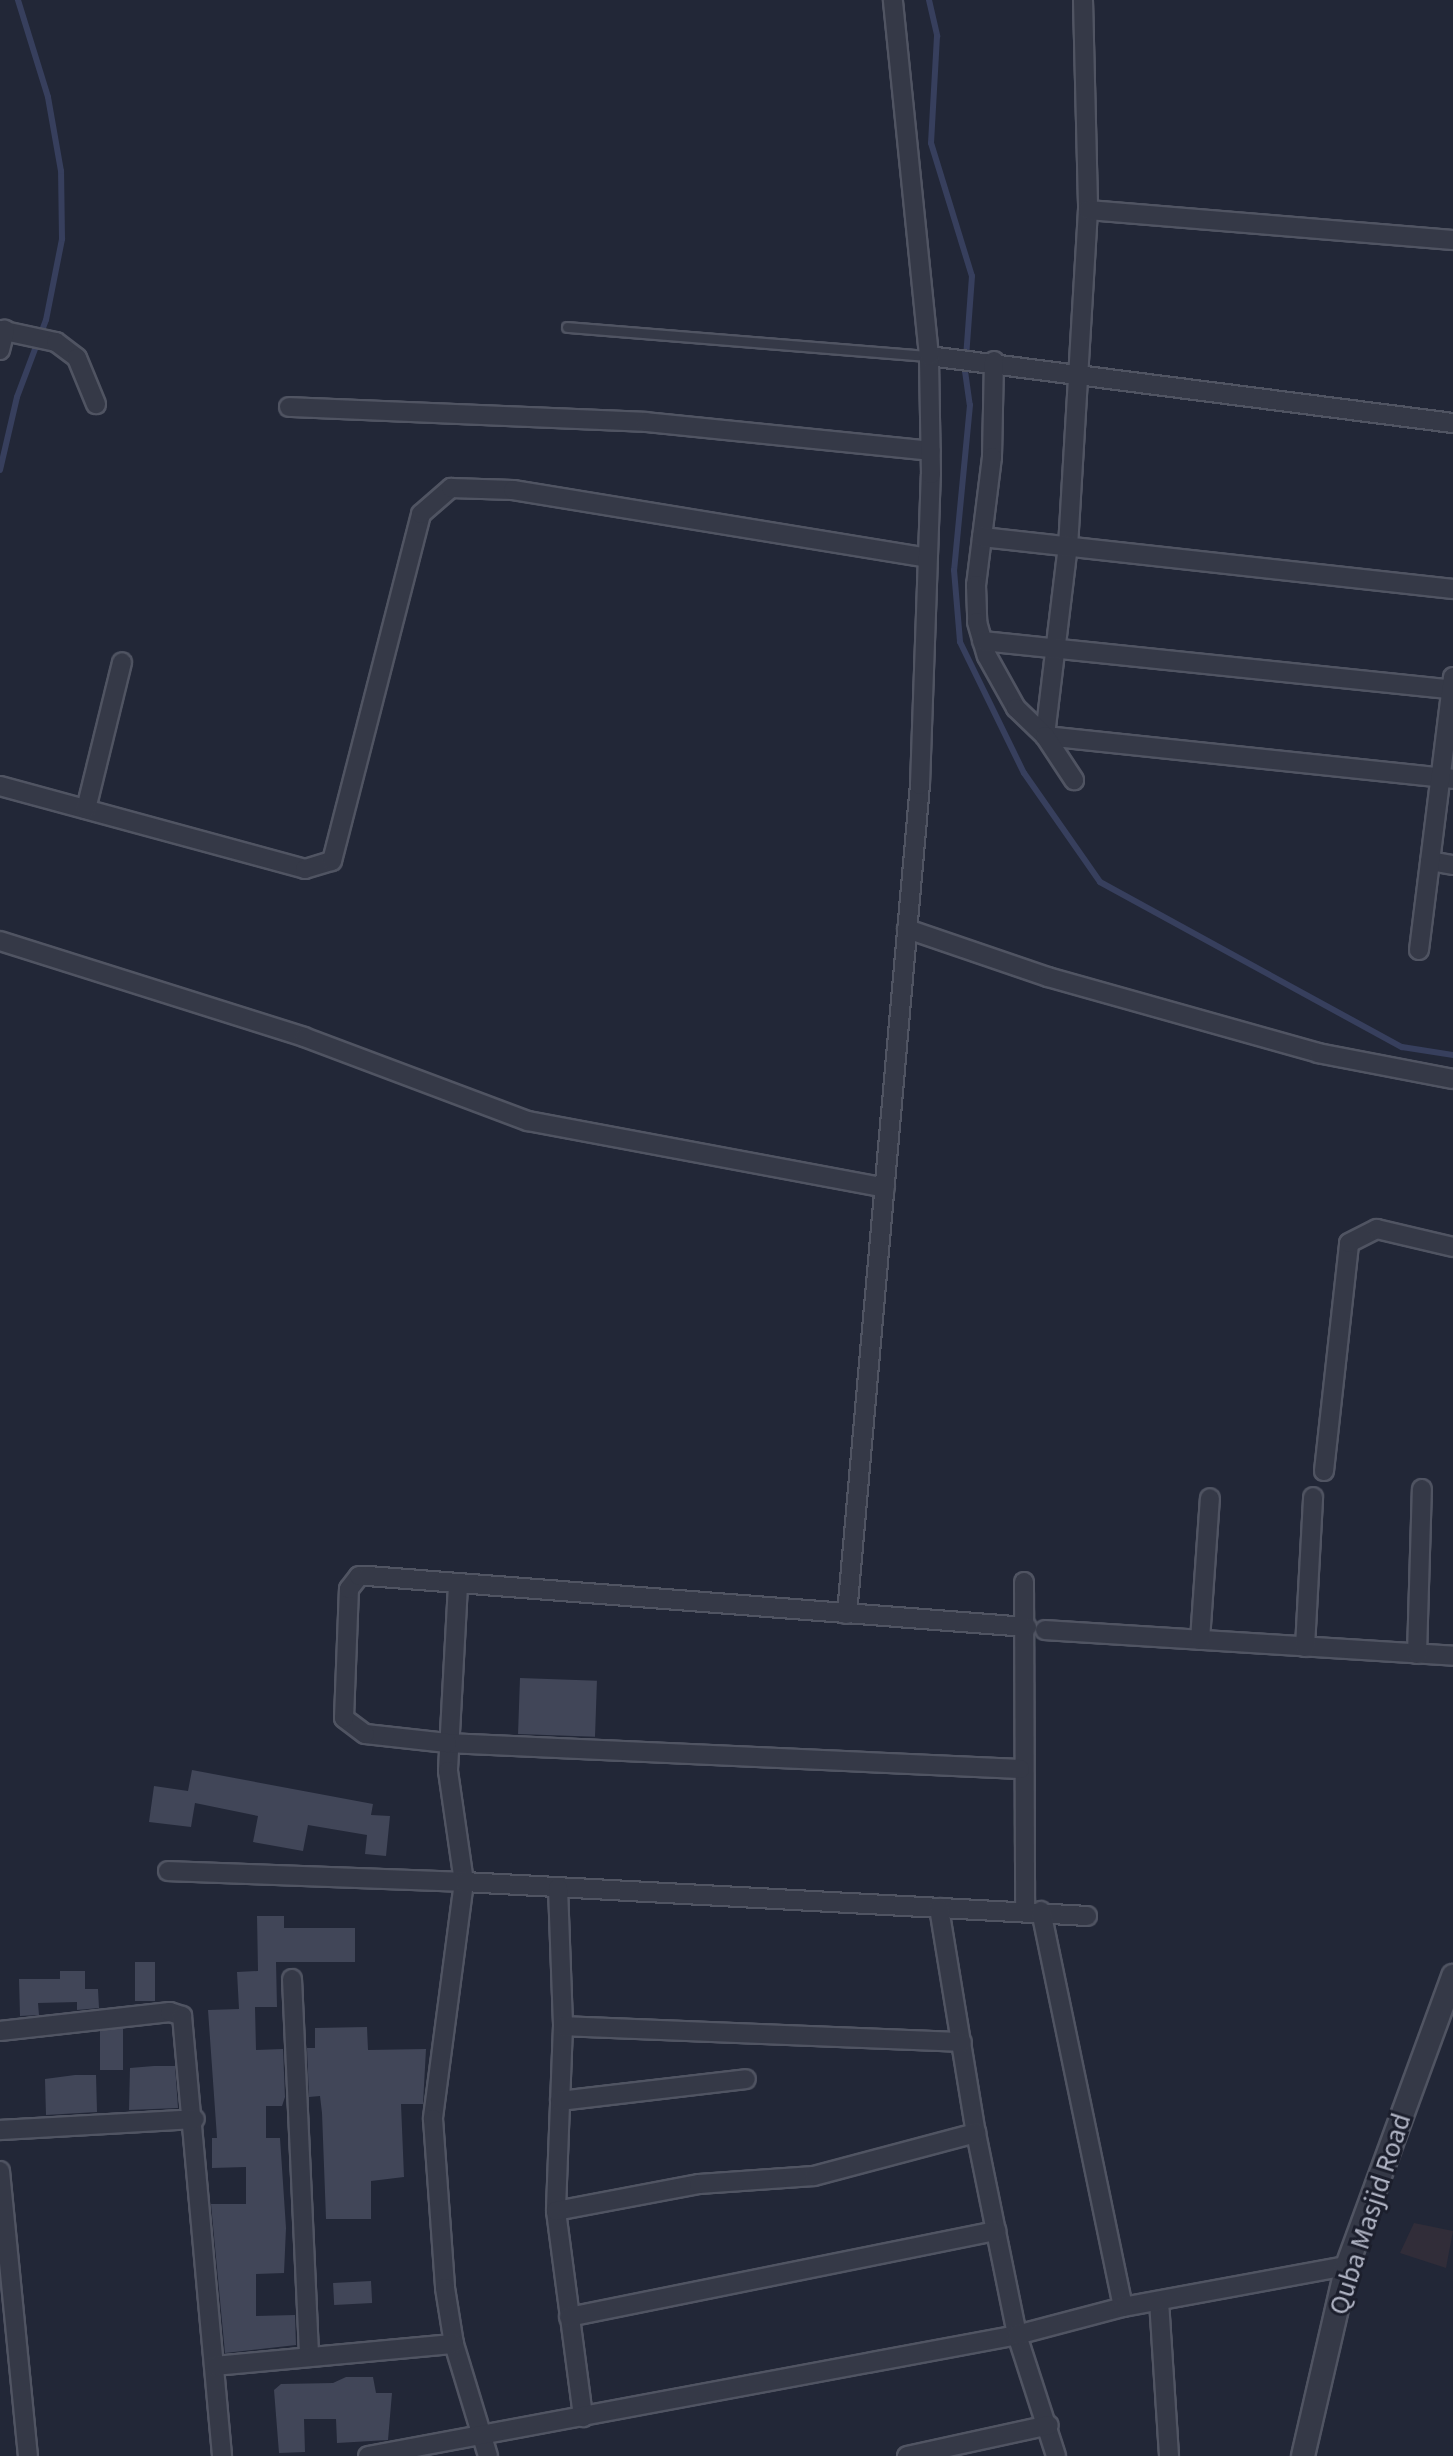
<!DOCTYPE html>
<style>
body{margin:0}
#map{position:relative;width:1453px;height:2456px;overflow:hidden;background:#222737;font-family:"Source Sans 3",sans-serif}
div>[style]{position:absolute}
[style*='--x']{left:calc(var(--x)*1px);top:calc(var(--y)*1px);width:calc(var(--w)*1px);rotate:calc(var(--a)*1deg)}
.medical>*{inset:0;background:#312d39}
.stream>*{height:6px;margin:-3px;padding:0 3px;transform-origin:3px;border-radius:3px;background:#373f5d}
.building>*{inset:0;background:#414658;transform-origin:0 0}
.roads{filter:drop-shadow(2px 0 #505462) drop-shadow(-2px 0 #505462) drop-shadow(0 2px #505462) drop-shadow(0 -2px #505462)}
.service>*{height:9px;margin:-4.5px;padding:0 4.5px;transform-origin:4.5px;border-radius:4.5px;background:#353947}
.minor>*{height:18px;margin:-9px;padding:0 9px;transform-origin:9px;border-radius:9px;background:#353947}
.tertiary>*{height:22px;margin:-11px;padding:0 11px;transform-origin:11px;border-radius:11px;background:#353947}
span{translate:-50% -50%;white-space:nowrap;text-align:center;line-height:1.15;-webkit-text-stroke:6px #1b1e2c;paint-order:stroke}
.street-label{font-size:28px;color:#b0b4c4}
</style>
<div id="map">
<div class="medical">
<i style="clip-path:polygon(1414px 2223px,1453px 2231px,1446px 2268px,1400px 2253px)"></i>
</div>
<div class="stream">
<i style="--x:929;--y:0;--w:37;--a:77"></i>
<i style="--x:937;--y:36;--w:107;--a:93.2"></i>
<i style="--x:931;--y:143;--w:139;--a:72.9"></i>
<i style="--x:972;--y:276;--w:95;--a:94.2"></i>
<i style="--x:965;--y:371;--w:34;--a:82"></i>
<i style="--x:970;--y:405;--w:166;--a:95.5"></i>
<i style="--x:954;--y:570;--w:72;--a:85.2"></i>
<i style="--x:960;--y:642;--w:146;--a:64"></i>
<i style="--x:1024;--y:773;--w:133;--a:55.1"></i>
<i style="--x:1100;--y:882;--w:344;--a:28.7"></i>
<i style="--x:1402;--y:1047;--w:52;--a:8.9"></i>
<i style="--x:0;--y:470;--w:75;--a:-76.9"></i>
<i style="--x:17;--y:397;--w:82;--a:-69.4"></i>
<i style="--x:46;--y:320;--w:83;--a:-78.8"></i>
<i style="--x:62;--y:239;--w:68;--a:-90.8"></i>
<i style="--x:61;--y:171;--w:75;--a:-100"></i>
<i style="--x:48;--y:97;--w:102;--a:-107.2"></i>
</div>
<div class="building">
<i style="left:520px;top:1678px;width:77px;height:56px;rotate:2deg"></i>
<i style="clip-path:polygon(192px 1770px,373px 1804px,371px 1815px,390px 1816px,386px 1856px,365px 1854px,367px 1835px,308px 1825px,303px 1851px,253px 1842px,258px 1816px,195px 1803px,191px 1827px,149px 1822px,154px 1786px,188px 1791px)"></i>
<i style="clip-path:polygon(257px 1916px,284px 1916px,284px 1928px,355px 1928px,355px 1962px,276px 1962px,277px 2007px,255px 2007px,256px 2050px,283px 2049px,285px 2097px,282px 2106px,266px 2106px,266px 2138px,280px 2138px,286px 2228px,284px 2273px,256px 2274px,256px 2316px,295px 2315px,296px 2345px,225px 2353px,211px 2204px,246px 2204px,246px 2167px,212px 2168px,212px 2138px,217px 2138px,208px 2010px,239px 2009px,237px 1972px,258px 1971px)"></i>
<i style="left:135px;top:1962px;width:20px;height:39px"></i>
<i style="clip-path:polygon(60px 1971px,85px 1971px,85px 1989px,98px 1989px,99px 2008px,77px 2010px,77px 2002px,38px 2003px,39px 2015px,20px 2016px,19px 1979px,60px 1979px)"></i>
<i style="clip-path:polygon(367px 2027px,368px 2050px,426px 2049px,423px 2104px,401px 2104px,404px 2177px,371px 2181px,371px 2219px,326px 2219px,322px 2113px,320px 2096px,309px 2097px,307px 2048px,315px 2048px,315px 2028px)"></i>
<i style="left:123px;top:2029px;width:41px;height:23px;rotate:90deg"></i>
<i style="clip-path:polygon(154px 2066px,175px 2066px,178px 2108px,129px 2110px,130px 2068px)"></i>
<i style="clip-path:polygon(75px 2075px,96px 2075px,97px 2112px,46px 2115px,45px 2079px)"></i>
<i style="left:371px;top:2281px;width:22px;height:38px;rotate:87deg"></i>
<i style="clip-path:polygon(346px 2377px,373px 2377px,376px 2393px,392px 2393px,388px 2440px,337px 2443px,336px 2419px,304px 2419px,305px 2452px,279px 2453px,274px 2390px,281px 2384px,333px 2383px)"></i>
</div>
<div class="roads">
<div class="service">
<i style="--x:567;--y:327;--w:363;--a:4.6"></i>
</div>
<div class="minor">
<i style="--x:1083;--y:0;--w:210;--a:88.6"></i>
<i style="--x:1088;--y:210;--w:336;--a:93.4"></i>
<i style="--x:1068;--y:545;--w:192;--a:96.9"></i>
<i style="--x:1045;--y:736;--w:410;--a:6"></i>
<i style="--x:1088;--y:210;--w:366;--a:4.7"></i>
<i style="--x:0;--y:330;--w:57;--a:12.1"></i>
<i style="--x:56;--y:342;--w:26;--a:37"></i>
<i style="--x:77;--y:358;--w:50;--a:67.6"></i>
<i style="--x:0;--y:350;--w:21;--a:-76"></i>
<i style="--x:929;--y:356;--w:528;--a:7.29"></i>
<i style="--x:994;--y:361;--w:96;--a:91.2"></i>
<i style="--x:992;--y:457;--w:129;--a:97.1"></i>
<i style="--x:976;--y:585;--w:37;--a:88"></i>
<i style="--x:977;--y:622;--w:35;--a:74"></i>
<i style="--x:987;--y:656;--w:60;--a:60.9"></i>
<i style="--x:1016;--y:708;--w:40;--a:44"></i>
<i style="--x:1045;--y:736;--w:53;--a:56.6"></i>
<i style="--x:289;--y:407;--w:357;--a:2.4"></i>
<i style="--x:646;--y:422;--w:286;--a:5.8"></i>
<i style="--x:982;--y:537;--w:474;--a:6.3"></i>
<i style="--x:982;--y:641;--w:474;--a:5.9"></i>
<i style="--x:0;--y:786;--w:316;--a:15.2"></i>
<i style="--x:305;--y:869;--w:28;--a:-17"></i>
<i style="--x:332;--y:861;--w:358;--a:-75.6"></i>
<i style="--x:421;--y:514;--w:40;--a:-41"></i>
<i style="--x:451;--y:488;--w:62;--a:1.8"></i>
<i style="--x:513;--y:490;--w:419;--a:9.3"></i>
<i style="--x:86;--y:809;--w:151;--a:-76.2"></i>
<i style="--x:1430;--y:861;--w:23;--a:10"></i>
<i style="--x:907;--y:929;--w:149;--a:18.8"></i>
<i style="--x:1048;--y:977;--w:280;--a:15.7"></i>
<i style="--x:1318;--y:1053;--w:137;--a:10.9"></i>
<i style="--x:0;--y:941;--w:319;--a:17.5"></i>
<i style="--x:304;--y:1037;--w:239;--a:20.6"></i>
<i style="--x:528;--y:1121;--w:363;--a:10.6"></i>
<i style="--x:1419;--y:950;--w:275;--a:-82.9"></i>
<i style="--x:1324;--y:1471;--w:229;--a:-83.7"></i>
<i style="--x:1349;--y:1243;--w:31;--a:-27"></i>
<i style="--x:1377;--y:1229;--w:78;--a:13.3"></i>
<i style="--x:1024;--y:1582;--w:328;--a:89.8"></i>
<i style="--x:458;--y:1585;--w:186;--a:93.1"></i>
<i style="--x:448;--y:1771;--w:112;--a:81.8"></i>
<i style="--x:464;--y:1882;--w:239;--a:97.5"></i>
<i style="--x:433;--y:2119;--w:169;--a:85.9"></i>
<i style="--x:445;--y:2288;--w:57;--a:80.9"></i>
<i style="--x:454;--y:2344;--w:117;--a:73.1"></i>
<i style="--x:847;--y:1614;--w:832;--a:-84.97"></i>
<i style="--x:920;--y:785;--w:311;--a:-88"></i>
<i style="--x:931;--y:474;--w:118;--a:-91"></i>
<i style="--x:929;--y:356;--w:358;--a:-95.8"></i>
<i style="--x:1045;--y:1630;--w:409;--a:3.6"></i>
<i style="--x:1200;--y:1640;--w:142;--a:-86"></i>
<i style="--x:1305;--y:1647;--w:150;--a:-86.9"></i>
<i style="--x:1417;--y:1654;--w:165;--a:-88.3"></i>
<i style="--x:1020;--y:1769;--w:574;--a:-177.4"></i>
<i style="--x:447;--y:1743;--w:82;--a:-173.7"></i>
<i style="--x:365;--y:1734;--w:26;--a:-143"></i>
<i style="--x:344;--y:1718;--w:129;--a:-87.8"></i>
<i style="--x:349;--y:1589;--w:16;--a:-52"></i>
<i style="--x:359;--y:1576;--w:9;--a:0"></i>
<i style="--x:368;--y:1576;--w:661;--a:4.43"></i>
<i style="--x:168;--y:1871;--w:296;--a:2.1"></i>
<i style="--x:464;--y:1882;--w:624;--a:3.12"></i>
<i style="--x:558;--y:1888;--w:138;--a:87.9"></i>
<i style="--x:563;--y:2026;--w:185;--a:92.2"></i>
<i style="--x:556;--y:2211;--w:208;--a:82.5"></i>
<i style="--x:939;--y:1908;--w:228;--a:80.7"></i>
<i style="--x:976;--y:2133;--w:206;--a:78.5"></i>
<i style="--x:1017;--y:2335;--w:127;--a:72.1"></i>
<i style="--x:1041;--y:1911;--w:404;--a:78.3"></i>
<i style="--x:292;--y:1979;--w:378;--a:87.4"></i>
<i style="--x:563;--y:2026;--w:399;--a:2.3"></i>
<i style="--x:0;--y:2031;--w:171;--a:-6.4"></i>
<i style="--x:170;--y:2012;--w:13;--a:18"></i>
<i style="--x:182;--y:2016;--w:442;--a:84.8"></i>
<i style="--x:560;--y:2101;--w:187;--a:-6.7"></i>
<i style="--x:0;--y:2130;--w:195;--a:-3.2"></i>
<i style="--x:0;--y:2171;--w:286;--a:84.4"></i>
<i style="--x:556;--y:2211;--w:146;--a:-10.7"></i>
<i style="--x:699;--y:2184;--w:115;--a:-4"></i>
<i style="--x:814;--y:2176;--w:168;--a:-14.9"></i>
<i style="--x:1159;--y:2301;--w:155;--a:86.3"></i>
<i style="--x:569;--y:2317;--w:436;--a:-11.4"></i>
<i style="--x:215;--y:2366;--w:240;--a:-5.3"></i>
<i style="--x:368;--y:2456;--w:660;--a:-10.56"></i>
<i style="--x:1017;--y:2335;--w:110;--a:-14.8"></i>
<i style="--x:1123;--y:2307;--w:228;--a:-10.4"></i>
<i style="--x:907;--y:2456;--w:145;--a:-12.3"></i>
</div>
<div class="tertiary">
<i style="--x:1303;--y:2456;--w:195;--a:-77"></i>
<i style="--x:1347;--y:2266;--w:309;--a:-69.9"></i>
</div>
</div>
<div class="street-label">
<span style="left:1370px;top:2214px;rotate:-72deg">Quba Masjid Road</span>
</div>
</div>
